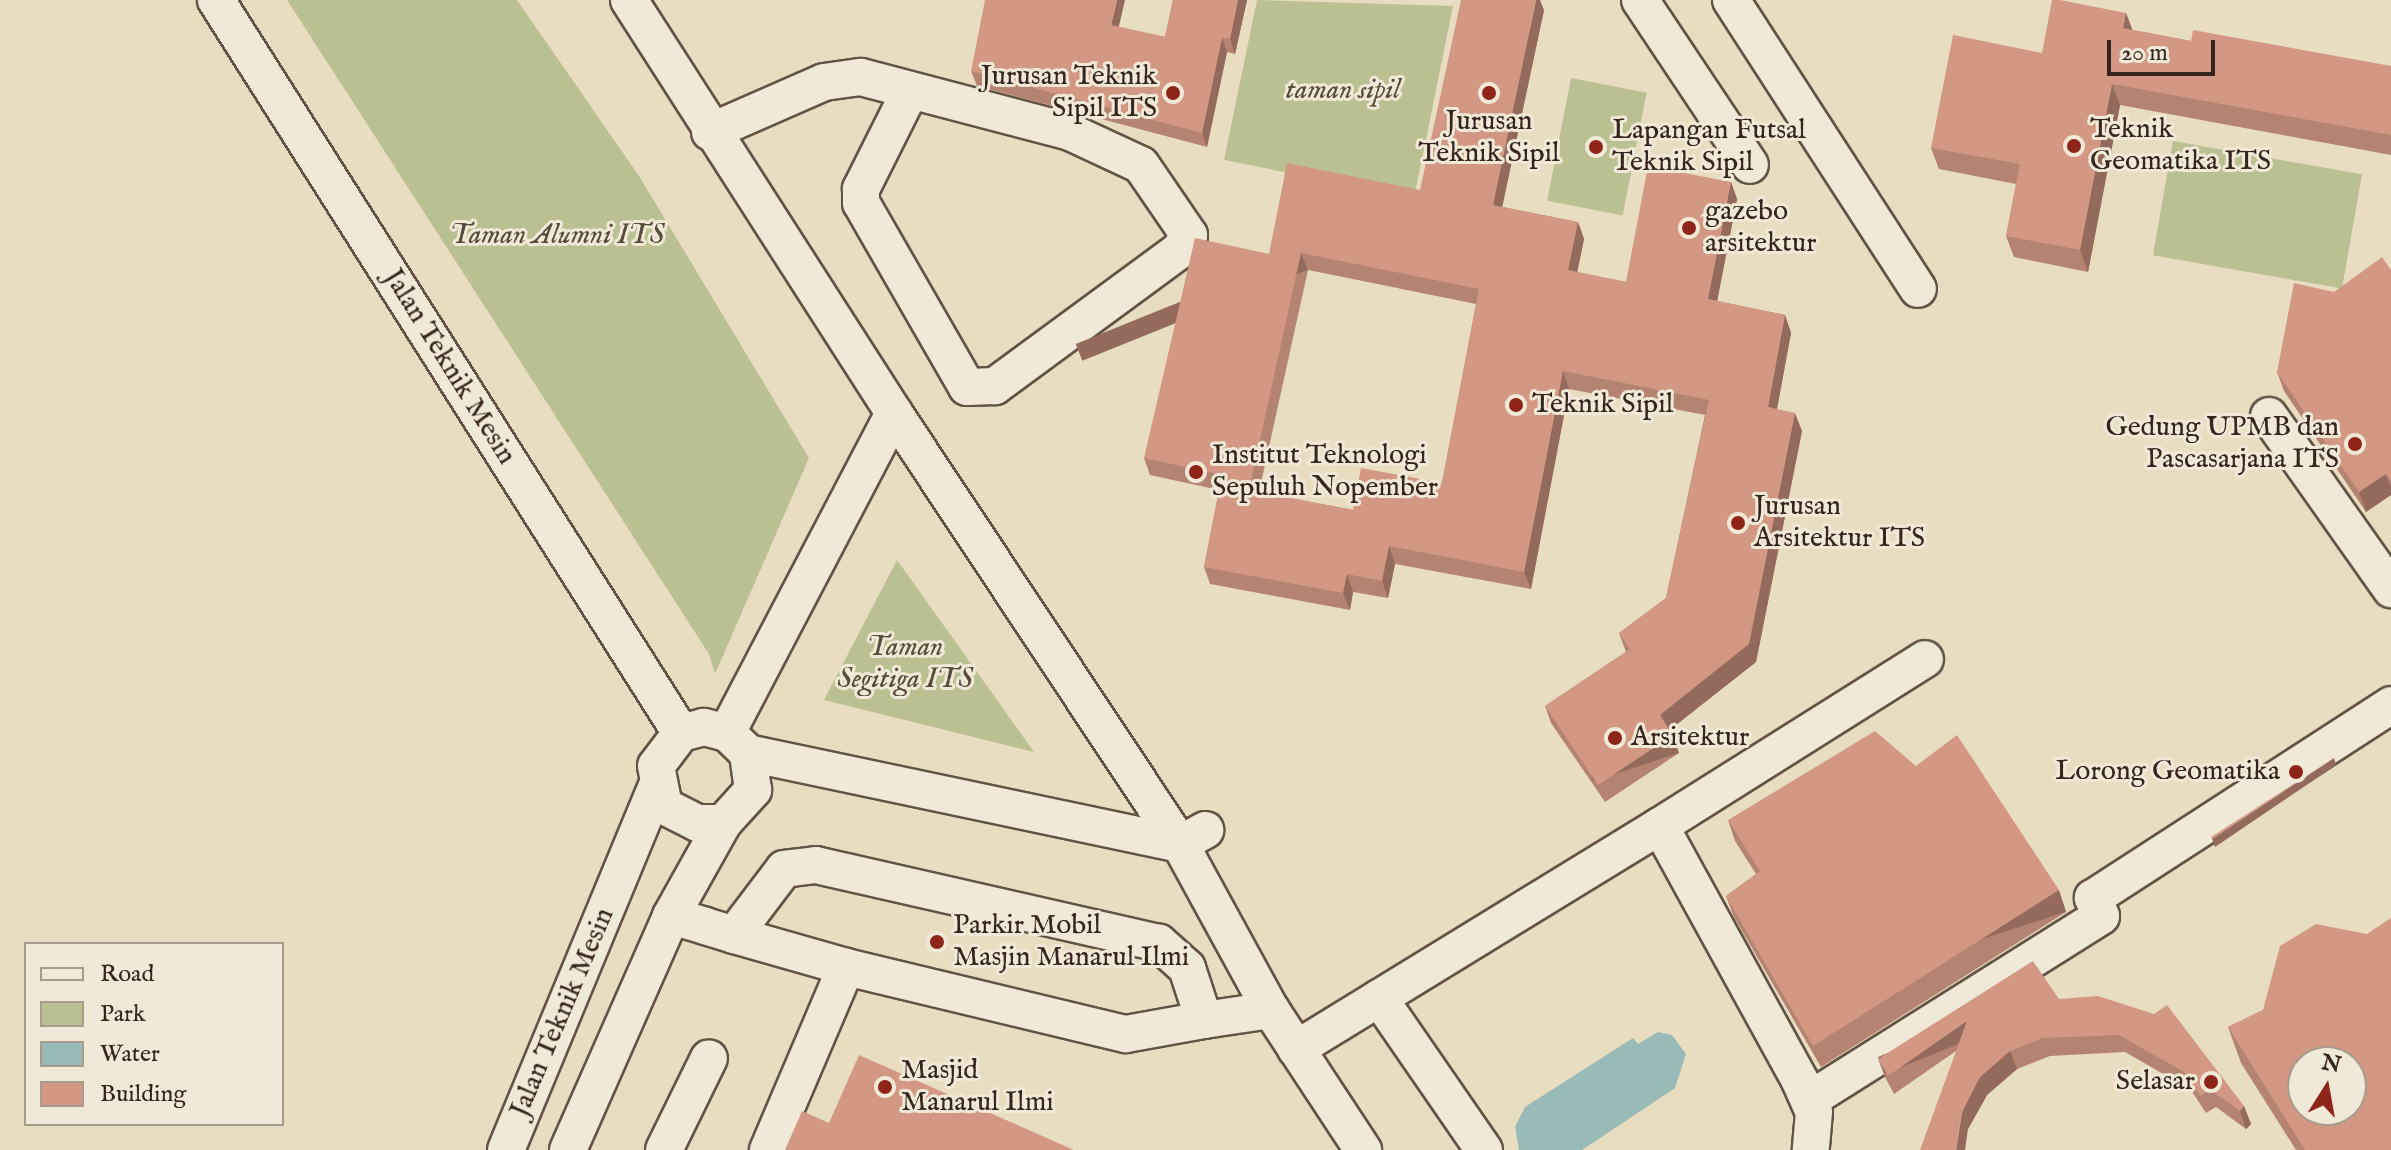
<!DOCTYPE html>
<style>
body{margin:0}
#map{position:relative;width:2391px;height:1150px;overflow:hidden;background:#e9ddc1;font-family:"IM FELL English",serif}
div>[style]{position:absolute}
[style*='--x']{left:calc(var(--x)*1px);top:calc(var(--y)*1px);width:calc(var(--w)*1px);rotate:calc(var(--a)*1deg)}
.green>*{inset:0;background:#bac091;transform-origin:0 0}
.water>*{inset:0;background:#98bbb7}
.roads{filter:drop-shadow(2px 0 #625345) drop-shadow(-2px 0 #625345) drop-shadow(0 2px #625345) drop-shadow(0 -2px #625345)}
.minor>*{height:36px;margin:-18px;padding:0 18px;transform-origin:18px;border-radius:18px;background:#f1e9d7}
.wall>*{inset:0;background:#b58372}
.shaded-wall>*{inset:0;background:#936a5c;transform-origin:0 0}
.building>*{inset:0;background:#d29884}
.dots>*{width:22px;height:22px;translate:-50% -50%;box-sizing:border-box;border:4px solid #f1e9d7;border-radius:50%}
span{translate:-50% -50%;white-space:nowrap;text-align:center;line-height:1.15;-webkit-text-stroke:6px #f1e9d7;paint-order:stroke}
.poi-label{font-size:28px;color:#35251c}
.right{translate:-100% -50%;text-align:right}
.left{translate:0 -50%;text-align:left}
.park-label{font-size:28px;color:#564c39;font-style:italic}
.street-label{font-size:28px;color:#35251c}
.legend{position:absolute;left:24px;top:942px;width:260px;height:184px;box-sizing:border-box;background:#f1e9d7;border:2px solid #a69b8c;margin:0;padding:10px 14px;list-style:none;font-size:24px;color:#35251c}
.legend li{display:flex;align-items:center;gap:16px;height:40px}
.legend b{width:40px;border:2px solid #a69b8c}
.north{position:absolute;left:2287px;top:1046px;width:80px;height:80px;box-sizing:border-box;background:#f1e9d7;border:2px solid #a69b8c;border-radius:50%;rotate:11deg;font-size:22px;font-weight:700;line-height:32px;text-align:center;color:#35251c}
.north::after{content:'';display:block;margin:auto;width:28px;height:36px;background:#8f2418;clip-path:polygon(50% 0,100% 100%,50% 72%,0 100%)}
.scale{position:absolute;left:2107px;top:40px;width:108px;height:36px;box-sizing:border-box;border:4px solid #35251c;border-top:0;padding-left:10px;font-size:24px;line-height:28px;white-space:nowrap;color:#35251c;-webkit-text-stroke:6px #f1e9d7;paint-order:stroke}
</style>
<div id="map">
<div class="green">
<i style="clip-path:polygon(287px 0,517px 0,639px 176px,809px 458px,715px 674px,709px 654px)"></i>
<i style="clip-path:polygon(1257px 0,1453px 6px,1414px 198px,1224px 160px)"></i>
<i style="left:1571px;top:78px;width:77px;height:125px;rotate:11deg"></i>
<i style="left:2173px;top:141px;width:192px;height:116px;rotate:10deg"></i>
<i style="clip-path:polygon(897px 560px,1034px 752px,824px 700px)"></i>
</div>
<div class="water">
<i style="clip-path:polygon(1658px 1032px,1672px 1035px,1686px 1054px,1675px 1088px,1582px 1150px,1519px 1150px,1515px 1127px,1525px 1107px,1633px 1038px,1638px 1044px)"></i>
</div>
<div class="roads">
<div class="minor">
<i style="--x:216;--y:0;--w:868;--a:57.61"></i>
<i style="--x:629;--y:0;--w:491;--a:57.3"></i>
<i style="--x:894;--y:413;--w:361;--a:117.6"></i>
<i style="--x:1640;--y:0;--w:198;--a:56.3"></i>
<i style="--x:1731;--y:0;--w:344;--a:57.1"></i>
<i style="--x:710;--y:132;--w:124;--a:-23.7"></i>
<i style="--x:824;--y:82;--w:37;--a:-8"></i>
<i style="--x:861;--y:77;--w:216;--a:14.7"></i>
<i style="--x:1070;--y:132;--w:78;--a:24.9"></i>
<i style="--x:1141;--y:165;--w:85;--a:55.6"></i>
<i style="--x:1189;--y:235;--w:17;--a:121"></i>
<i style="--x:1180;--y:250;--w:230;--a:143.7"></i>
<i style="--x:995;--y:386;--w:28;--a:178"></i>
<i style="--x:967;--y:387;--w:212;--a:-119.9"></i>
<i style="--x:861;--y:203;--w:14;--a:-90"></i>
<i style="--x:861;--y:189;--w:110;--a:-63.4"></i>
<i style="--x:894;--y:413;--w:517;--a:56.43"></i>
<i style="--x:1180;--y:844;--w:189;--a:61.3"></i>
<i style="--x:1271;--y:1010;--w:168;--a:56.7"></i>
<i style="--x:2269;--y:416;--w:212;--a:54.8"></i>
<i style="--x:748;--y:753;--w:441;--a:11.9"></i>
<i style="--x:1180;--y:844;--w:29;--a:-29"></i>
<i style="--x:1660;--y:826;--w:313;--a:-32.2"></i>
<i style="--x:671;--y:916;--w:35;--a:16"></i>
<i style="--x:705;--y:926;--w:30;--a:17"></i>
<i style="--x:734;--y:935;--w:116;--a:15.9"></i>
<i style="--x:846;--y:967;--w:288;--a:13.5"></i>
<i style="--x:1126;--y:1034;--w:79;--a:-10.2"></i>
<i style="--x:1204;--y:1020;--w:55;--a:-108.1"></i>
<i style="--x:1187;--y:968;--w:38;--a:-138"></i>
<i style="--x:1159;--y:943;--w:352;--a:-167.2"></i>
<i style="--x:816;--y:865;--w:32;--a:173"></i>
<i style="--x:784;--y:869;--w:83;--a:127.1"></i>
<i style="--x:1379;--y:998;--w:185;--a:55.4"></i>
<i style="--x:1204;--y:1020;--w:68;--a:-8.5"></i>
<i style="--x:1296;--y:1049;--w:427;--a:-31.5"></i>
<i style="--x:1660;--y:826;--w:291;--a:61.2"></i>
<i style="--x:1800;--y:1081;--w:34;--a:66"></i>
<i style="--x:1814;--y:1112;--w:38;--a:95"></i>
<i style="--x:1809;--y:1100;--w:345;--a:-32.2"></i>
<i style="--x:2101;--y:916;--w:20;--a:-114"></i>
<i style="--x:2093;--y:898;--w:355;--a:-32.9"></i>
<i style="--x:506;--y:1150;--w:392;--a:-67.5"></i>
<i style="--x:568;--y:1150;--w:256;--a:-66.2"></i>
<i style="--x:671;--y:916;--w:107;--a:-60.8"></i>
<i style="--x:723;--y:823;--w:45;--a:-47.7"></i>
<i style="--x:753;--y:790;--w:37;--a:-98"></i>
<i style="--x:748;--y:753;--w:29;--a:-136"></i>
<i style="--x:727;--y:733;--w:24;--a:-165"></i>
<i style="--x:704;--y:727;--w:24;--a:165"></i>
<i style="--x:681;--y:733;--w:41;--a:127.1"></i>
<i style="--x:656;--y:766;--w:41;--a:78.7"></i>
<i style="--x:664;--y:806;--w:38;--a:27"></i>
<i style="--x:698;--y:823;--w:25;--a:0"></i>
<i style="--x:664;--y:1150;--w:102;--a:-63.9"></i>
<i style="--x:768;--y:1150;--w:199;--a:-66.9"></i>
</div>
</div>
<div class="wall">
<i style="clip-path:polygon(1173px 0,1247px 0,1235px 54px,1227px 52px,1207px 147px,977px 86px,971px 71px,1119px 27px,1165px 37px)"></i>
<i style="clip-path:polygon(evenodd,1544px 10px,1502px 207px,1578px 222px,1584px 239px,1577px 272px,1626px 282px,1731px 182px,1737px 199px,1717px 301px,1785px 315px,1791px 333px,1777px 409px,1802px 431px,1756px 662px,1669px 730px,1679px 753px,1605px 802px,1551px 723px,1545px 706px,1626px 652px,1619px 633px,1666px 598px,1705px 415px,1569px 389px,1531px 589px,1395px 564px,1388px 598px,1353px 592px,1350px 610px,1210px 584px,1204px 567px,1219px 490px,1150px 475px,1144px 458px,1269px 254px,1420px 190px,1544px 10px,1308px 270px,1476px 304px,1442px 483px,1353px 510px,1259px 492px,1308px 270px)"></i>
<i style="clip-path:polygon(2126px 13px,2132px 30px,2191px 41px,2391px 66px,2391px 155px,2120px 105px,2088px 272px,2014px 257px,2006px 236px,2016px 184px,1939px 169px,1931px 148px,2042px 53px)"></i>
<i style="clip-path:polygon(2391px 270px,2391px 495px,2366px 512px,2284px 391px,2277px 372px,2334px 292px)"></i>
<i style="clip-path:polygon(1728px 820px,2066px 912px,1821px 1067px,1734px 917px,1726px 896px,1756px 874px,1735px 841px)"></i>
<i style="clip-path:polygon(2059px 999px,2244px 1106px,2251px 1124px,2246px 1129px,2216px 1107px,2206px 1113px,2191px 1090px,2125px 1052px,2050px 1056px,2017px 1069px,1987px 1095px,1968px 1129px,1956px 1051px,1894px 1094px,1885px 1077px,1878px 1059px)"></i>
<i style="clip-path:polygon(2263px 1010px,2391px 1150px,2296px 1150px,2241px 1063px,2228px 1027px)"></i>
</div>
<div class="shaded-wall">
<i style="clip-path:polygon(1117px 0,1125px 0,1116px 39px,1111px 25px)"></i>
<i style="clip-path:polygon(1238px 0,1247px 0,1235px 54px,1230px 39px)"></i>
<i style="clip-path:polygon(1536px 0,1540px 0,1544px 10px,1499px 222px,1493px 205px)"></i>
<i style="clip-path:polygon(2126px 13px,2134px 34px,2123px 28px)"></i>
<i style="clip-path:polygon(1222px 38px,1227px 52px,1207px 147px,1202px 133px)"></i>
<i style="clip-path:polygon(2112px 84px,2120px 105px,2088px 272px,2080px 250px)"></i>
<i style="clip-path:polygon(1731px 182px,1737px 199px,1714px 317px,1708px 299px)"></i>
<i style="clip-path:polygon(1578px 222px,1584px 239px,1574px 288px,1568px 270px)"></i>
<i style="left:1301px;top:253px;width:18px;height:243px;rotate:68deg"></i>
<i style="clip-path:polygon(1785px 315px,1791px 333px,1774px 425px,1768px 407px)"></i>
<i style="clip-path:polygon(1563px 371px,1569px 389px,1531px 589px,1524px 572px)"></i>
<i style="clip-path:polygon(1795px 413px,1802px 431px,1756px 662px,1666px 733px,1660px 715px)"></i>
<i style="clip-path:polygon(2386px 474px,2391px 487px,2391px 495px,2366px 512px,2359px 492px)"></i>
<i style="clip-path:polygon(1389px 546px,1395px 564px,1388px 598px,1382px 581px)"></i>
<i style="clip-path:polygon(1347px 574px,1353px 592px,1350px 610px,1343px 593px)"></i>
<i style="left:1673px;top:735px;width:19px;height:90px;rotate:72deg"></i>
<i style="clip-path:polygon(2334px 758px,2336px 765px,2215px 847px,2212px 839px)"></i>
<i style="left:2059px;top:890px;width:23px;height:291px;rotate:72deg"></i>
<i style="left:1967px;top:1021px;width:18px;height:96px;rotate:68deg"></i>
<i style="clip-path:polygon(2010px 1051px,2017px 1069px,1987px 1095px,1968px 1129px,1965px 1150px,1956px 1150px,1962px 1112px,1980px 1077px)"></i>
<i style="clip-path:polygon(2244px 1106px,2251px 1124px,2246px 1129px,2240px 1111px)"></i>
</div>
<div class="building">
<i style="clip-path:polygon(985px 0,1117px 0,1111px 25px,1165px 37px,1173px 0,1238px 0,1230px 39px,1222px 38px,1202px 133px,971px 71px)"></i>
<i style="clip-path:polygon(evenodd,1461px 0,1536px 0,1493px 205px,1578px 222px,1568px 270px,1626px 282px,1648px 166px,1731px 182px,1708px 299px,1785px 315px,1768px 407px,1795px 413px,1749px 644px,1660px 715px,1673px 735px,1598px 785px,1545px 706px,1630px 649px,1619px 633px,1666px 598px,1709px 400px,1563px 371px,1524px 572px,1389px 546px,1382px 581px,1347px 574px,1343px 593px,1204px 567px,1222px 475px,1144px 458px,1195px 238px,1269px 254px,1287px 163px,1420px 190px,1461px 0,1301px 253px,1479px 289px,1442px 483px,1361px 468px,1353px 510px,1249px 490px,1301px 253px)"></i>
<i style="clip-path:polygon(2052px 0,2060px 0,2126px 13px,2123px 28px,2191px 41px,2193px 30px,2391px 66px,2391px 135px,2112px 84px,2080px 250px,2006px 236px,2020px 164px,1931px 148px,1953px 35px,2042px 53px)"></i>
<i style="clip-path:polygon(2382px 257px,2391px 270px,2391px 481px,2386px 474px,2359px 492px,2277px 372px,2294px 283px,2334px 292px)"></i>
<i style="clip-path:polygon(1875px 731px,1916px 766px,1957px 735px,2059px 890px,1813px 1046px,1726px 896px,1760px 871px,1728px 820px)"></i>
<i style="clip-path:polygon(2334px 758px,2212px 839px,2211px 837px)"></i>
<i style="clip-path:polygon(evenodd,2391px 918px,2391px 1150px,2305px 1150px,2228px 1027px,2263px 1010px,2280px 946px,2316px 924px,2367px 934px,2391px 918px,2303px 1062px,2351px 1062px,2351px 1110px,2303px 1110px,2303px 1062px)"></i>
<i style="clip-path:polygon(2033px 961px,2059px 999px,2098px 996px,2154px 1014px,2167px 1005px,2244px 1106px,2240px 1111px,2210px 1090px,2200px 1096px,2184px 1072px,2119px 1035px,2043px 1038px,2010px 1051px,1980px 1077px,1962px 1112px,1956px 1150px,1920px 1150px,1967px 1021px,1888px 1076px,1878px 1059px)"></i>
<i style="clip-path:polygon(859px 1055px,1074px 1150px,785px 1150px,802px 1111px,829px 1123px)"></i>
</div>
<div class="dots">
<i style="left:1173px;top:93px;background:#8f2418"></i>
<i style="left:1489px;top:93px;background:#8f2418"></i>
<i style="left:2074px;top:146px;background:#8f2418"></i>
<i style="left:1596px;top:147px;background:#8f2418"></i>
<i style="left:1689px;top:228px;background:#8f2418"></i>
<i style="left:1516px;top:405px;background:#8f2418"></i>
<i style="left:2355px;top:444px;background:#8f2418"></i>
<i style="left:1196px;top:472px;background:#8f2418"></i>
<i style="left:1738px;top:523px;background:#8f2418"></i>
<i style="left:1615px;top:738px;background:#8f2418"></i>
<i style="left:2296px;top:772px;background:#8f2418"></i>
<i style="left:937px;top:942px;background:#8f2418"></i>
<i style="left:2211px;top:1082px;background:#8f2418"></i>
<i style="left:885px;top:1087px;background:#8f2418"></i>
</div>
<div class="poi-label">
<span class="right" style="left:1157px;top:93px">Jurusan Teknik<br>Sipil ITS</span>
<span style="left:1489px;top:138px">Jurusan<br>Teknik Sipil</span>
<span class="left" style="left:2090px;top:146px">Teknik<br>Geomatika ITS</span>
<span class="left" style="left:1612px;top:147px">Lapangan Futsal<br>Teknik Sipil</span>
<span class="left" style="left:1705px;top:228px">gazebo<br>arsitektur</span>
<span class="left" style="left:1532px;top:405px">Teknik Sipil</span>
<span class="right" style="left:2339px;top:444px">Gedung UPMB dan<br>Pascasarjana ITS</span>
<span class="left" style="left:1212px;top:472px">Institut Teknologi<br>Sepuluh Nopember</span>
<span class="left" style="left:1754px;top:523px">Jurusan<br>Arsitektur ITS</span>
<span class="left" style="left:1631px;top:738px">Arsitektur</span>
<span class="right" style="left:2280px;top:772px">Lorong Geomatika</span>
<span class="left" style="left:953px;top:942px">Parkir Mobil<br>Masjin Manarul Ilmi</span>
<span class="left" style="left:901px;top:1087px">Masjid<br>Manarul Ilmi</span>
<span class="right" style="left:2195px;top:1082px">Selasar</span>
</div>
<div class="park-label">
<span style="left:1343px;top:91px">taman sipil</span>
<span style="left:557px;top:236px">Taman Alumni ITS</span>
<span style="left:905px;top:664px">Taman<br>Segitiga ITS</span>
</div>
<div class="street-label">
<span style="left:449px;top:367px;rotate:58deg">Jalan Teknik Mesin</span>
<span style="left:563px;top:1013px;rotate:-67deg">Jalan Teknik Mesin</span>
</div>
<ul class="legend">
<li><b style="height:10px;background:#f1e9d7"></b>Road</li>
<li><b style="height:22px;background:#bac091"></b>Park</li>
<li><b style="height:22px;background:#98bbb7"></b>Water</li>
<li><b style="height:22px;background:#d29884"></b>Building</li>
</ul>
<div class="north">N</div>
<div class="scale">20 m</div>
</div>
